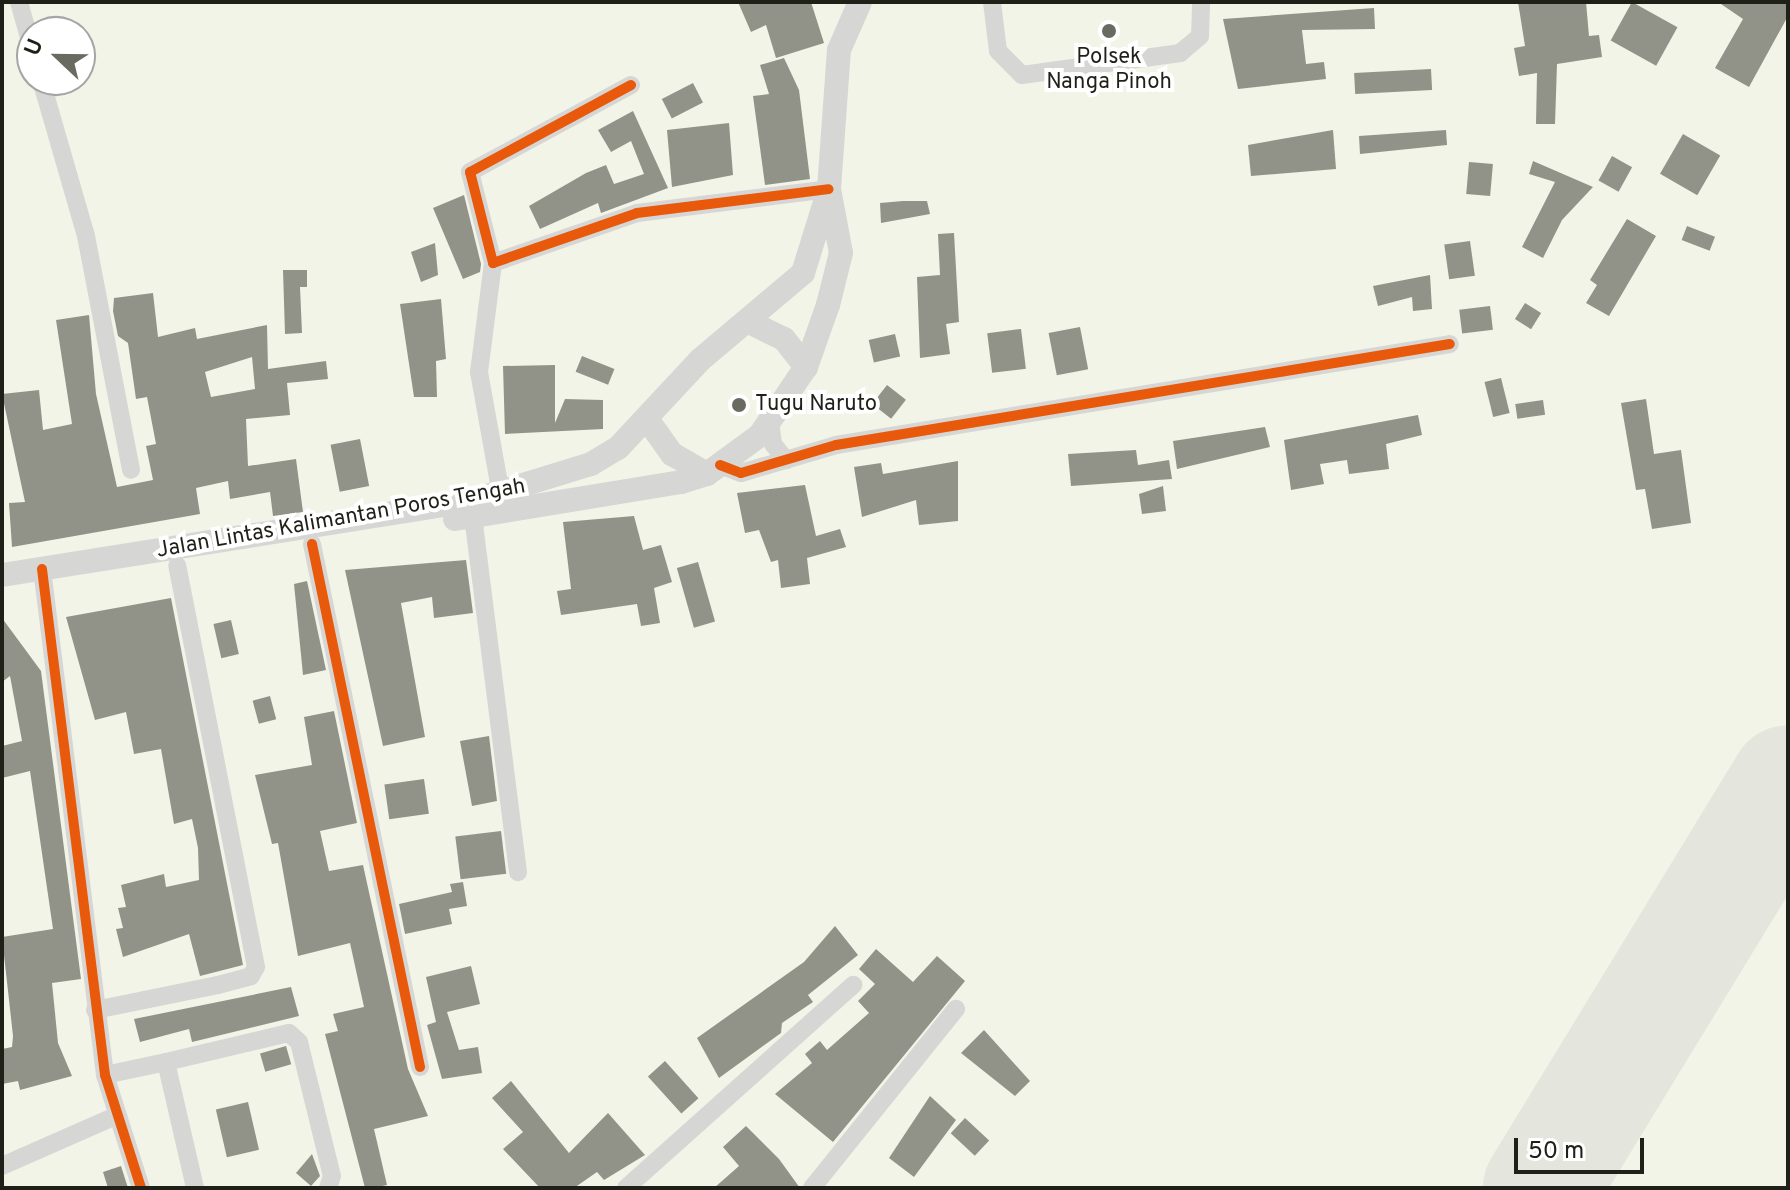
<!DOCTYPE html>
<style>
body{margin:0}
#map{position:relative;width:1790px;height:1190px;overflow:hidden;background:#f2f4e8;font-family:Overpass,sans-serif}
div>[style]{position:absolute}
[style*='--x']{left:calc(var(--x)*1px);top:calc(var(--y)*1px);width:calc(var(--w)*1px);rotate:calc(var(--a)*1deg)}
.runway>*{height:116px;margin:-58px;padding:0 58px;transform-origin:58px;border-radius:58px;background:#e4e5dd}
.building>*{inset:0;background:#919389;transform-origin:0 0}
.minor>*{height:18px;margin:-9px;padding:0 9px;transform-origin:9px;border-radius:9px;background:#d6d7d5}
.major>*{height:24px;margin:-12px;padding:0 12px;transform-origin:12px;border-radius:12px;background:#d6d7d5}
.cycleway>*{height:10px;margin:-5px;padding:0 5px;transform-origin:5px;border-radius:5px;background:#e8590c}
.dots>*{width:22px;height:22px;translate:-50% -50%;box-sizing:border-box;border:4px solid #fff;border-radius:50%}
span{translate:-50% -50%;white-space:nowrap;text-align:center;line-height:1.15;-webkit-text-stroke:8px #fff;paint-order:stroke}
.poi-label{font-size:22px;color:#1f2118}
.left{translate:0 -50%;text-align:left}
.street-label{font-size:22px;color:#1f2118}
.frame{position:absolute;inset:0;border:4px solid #1f2118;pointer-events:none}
.north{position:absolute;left:16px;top:16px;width:80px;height:80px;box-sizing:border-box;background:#fff;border:2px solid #a5a6a3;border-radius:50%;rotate:292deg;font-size:22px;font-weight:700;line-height:32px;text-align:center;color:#1f2118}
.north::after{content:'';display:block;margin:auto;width:28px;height:36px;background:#696b61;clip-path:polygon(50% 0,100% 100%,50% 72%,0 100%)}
.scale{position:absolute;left:1514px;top:1138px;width:130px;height:36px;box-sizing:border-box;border:4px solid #1f2118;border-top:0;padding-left:10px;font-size:24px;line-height:28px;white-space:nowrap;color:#1f2118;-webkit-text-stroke:6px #fff;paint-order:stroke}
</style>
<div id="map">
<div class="runway">
<i style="--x:1541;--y:1188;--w:474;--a:-58.6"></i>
</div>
<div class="building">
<i style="clip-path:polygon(738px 2px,811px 2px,824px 43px,776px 58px,766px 25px,751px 32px)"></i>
<i style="clip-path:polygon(1518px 2px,1586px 2px,1589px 36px,1599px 35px,1602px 57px,1557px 64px,1555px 124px,1536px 124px,1537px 73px,1519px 76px,1514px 48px,1525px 46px)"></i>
<i style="left:1632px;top:2px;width:52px;height:44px;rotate:29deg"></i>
<i style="clip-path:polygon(1718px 2px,1788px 2px,1788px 16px,1749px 87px,1715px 68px,1743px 19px)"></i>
<i style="clip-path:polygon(1374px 8px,1375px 29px,1302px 30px,1306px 64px,1324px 62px,1326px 79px,1238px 89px,1223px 19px)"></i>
<i style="clip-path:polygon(784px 58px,799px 90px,810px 179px,765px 185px,753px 96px,769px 94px,760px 65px)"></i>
<i style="left:1431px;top:69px;width:21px;height:77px;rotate:87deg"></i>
<i style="left:693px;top:83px;width:22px;height:35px;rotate:63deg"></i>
<i style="clip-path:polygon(633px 111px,668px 188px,601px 213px,598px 203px,540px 229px,529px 206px,586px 173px,606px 165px,614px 184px,644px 174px,631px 141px,611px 152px,598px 130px)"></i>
<i style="clip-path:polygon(729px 123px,733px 175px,672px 187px,667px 130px)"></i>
<i style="clip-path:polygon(1333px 130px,1336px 169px,1251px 176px,1248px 145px)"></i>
<i style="clip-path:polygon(1446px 130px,1447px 145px,1360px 154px,1359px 136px)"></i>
<i style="left:1683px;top:134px;width:43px;height:46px;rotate:30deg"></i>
<i style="left:1612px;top:156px;width:23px;height:28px;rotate:29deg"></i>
<i style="clip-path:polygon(1533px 161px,1593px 187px,1562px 220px,1543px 258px,1522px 247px,1555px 182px,1529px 174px)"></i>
<i style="left:1469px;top:162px;width:24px;height:32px;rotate:5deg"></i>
<i style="clip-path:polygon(464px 195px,481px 264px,480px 272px,463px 279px,433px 208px)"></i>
<i style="clip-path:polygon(903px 201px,927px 201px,930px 214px,881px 223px,880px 203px)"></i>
<i style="clip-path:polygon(1627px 219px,1656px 236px,1609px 316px,1586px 303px,1597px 285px,1590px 280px)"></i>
<i style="left:1687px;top:226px;width:30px;height:15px;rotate:21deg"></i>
<i style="clip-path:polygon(954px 233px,959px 322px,946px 324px,950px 354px,920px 358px,917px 277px,940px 275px,938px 234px)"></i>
<i style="left:1470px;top:241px;width:35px;height:26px;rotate:82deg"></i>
<i style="clip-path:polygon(435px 243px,438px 275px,421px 282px,411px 252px)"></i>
<i style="clip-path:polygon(283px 270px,307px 270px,307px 287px,300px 287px,302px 333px,285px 334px)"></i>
<i style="clip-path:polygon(1430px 275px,1432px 309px,1413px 311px,1412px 297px,1378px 306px,1373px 286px)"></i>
<i style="clip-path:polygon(evenodd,153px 293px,158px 337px,195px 328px,197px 339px,267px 325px,268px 369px,326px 361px,328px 379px,287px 383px,290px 415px,246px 419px,248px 466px,296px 459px,303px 512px,273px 516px,270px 492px,230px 499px,228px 481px,196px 488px,200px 514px,12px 547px,9px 503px,25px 502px,2px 394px,39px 390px,43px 430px,72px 424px,56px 320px,89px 315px,96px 394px,117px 487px,153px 480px,146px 446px,156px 444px,147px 397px,136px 399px,128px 343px,118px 336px,113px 311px,114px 298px,153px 293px,252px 357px,255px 389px,211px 397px,205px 372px,252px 357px)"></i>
<i style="clip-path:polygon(441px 299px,446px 359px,436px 361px,437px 397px,414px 397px,400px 304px)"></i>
<i style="left:1525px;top:303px;width:19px;height:19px;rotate:32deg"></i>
<i style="left:1490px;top:306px;width:24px;height:31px;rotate:83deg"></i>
<i style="left:1080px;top:327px;width:43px;height:32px;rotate:79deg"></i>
<i style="left:1021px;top:329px;width:40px;height:34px;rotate:83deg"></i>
<i style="left:895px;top:334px;width:23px;height:27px;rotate:77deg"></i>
<i style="left:582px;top:356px;width:35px;height:17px;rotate:22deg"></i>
<i style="clip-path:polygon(555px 365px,555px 423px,565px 399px,603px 400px,603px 429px,505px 434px,503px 366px)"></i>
<i style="left:1501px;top:378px;width:36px;height:17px;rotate:76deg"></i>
<i style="left:887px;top:385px;width:24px;height:24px;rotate:38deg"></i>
<i style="clip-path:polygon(1646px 399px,1654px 454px,1681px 450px,1691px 523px,1652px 529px,1645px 489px,1636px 490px,1621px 403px)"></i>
<i style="left:1543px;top:400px;width:15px;height:28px;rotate:82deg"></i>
<i style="clip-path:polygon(1418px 415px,1422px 435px,1386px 444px,1389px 469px,1349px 474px,1347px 460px,1320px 464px,1324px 484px,1291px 490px,1284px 440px)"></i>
<i style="clip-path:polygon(1265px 427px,1270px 447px,1177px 469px,1173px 441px)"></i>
<i style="left:360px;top:439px;width:48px;height:30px;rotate:79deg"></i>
<i style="clip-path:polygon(1136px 450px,1138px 465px,1169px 460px,1172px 479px,1071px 486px,1068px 454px)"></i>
<i style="clip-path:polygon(958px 461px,958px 521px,919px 525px,916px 500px,862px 517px,854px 467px,881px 463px,883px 474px)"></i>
<i style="clip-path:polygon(805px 485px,816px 536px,840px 529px,846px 547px,807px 558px,810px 584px,781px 588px,778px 560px,771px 562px,759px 530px,745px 533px,737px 493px)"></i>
<i style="clip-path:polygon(1163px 486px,1166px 511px,1142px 514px,1139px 494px)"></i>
<i style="clip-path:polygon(634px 516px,643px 550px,661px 545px,672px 582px,654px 588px,660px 623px,641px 626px,637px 604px,561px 615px,557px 591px,571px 589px,563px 522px)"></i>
<i style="clip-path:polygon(466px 560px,473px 613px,434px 618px,432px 597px,401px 603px,425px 737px,383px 746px,345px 570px)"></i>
<i style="left:698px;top:562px;width:62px;height:22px;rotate:74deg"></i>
<i style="clip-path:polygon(307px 581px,326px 670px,303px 675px,294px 584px)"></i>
<i style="clip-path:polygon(171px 598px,243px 965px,200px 976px,189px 934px,123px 957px,116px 929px,123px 928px,118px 908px,126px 907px,121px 885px,164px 874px,166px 887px,199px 880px,198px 848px,192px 819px,174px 824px,161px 749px,134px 754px,126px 712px,95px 720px,66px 617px)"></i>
<i style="clip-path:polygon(2px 618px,41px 671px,81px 979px,52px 983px,58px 1043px,72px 1076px,20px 1090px,18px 1081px,2px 1084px,2px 1049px,12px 1047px,13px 1036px,2px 937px,53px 929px,30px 771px,2px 778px,2px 746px,22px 741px,10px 676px,2px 682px)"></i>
<i style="left:231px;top:620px;width:35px;height:18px;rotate:77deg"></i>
<i style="left:270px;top:696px;width:24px;height:18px;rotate:75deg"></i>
<i style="clip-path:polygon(334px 711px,357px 823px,320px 831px,329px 871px,363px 865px,408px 1069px,428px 1116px,374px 1129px,387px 1185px,373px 1188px,365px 1188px,325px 1034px,338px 1031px,333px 1014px,364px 1007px,350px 943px,298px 956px,278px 843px,272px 844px,255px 775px,312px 765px,304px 717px)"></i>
<i style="clip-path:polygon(489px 736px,497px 801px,472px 806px,460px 741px)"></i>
<i style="left:424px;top:779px;width:35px;height:40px;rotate:82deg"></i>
<i style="left:501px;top:831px;width:43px;height:46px;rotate:83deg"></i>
<i style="clip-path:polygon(463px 882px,467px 906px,449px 909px,452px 924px,405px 934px,399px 904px,452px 892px,450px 884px)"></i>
<i style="clip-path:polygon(835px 926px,858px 955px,808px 995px,813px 1002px,782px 1023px,781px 1033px,719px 1078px,697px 1038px,804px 962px)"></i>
<i style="clip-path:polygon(876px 949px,913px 982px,937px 956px,965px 981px,833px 1142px,775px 1094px,812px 1063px,805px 1054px,820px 1041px,827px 1050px,869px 1013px,858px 1001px,875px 984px,859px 969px)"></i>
<i style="clip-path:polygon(471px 966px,480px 1004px,447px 1012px,459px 1050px,478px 1047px,482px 1073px,442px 1079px,427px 1025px,436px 1022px,426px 977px)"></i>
<i style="clip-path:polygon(291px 987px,299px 1016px,192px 1042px,189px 1029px,140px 1042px,134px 1019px)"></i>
<i style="clip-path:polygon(984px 1030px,1030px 1081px,1015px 1096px,961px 1053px)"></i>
<i style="left:286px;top:1046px;width:19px;height:27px;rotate:74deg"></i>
<i style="left:665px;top:1061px;width:50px;height:23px;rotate:48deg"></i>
<i style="clip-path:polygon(511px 1081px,569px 1153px,608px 1113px,645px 1155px,604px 1180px,597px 1172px,574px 1188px,540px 1188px,503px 1149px,523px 1132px,492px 1098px)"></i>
<i style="clip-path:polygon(930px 1096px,956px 1120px,914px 1177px,889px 1158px)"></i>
<i style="left:248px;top:1102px;width:49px;height:33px;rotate:77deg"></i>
<i style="left:965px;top:1118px;width:33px;height:21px;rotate:43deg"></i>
<i style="clip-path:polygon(746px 1126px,779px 1159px,800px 1188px,714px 1188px,739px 1166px,723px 1147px)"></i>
<i style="clip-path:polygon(312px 1154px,320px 1176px,311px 1186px,296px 1173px)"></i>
<i style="clip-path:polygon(121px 1166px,128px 1188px,108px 1188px,103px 1172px)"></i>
</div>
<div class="minor">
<i style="--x:19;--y:2;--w:48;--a:74.2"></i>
<i style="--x:992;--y:2;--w:49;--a:83"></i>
<i style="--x:998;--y:51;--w:34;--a:45"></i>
<i style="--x:1022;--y:75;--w:160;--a:-7.9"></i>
<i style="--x:1180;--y:53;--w:26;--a:-40"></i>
<i style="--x:1200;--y:36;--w:34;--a:-88"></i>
<i style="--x:41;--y:80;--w:162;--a:73.9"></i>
<i style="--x:86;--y:236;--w:238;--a:79.1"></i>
<i style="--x:631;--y:85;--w:183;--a:151.6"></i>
<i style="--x:470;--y:172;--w:94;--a:75.8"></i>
<i style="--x:493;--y:263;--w:152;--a:-19.1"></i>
<i style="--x:637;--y:213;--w:193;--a:-7.1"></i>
<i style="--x:493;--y:263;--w:110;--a:97.3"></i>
<i style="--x:479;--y:372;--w:124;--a:79.8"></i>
<i style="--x:770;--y:422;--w:22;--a:82"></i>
<i style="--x:773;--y:444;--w:21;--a:51"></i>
<i style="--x:720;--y:465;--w:22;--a:21"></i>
<i style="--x:741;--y:473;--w:99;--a:-16.4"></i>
<i style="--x:836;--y:445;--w:622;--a:-9.34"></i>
<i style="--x:473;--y:516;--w:359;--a:82.8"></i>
<i style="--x:312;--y:544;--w:534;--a:78.33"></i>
<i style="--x:42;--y:569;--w:510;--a:82.9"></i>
<i style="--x:105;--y:1075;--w:119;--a:72.3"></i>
<i style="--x:95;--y:1010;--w:126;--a:-11.5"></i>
<i style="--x:218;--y:985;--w:34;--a:-15"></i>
<i style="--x:251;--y:976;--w:10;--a:-61"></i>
<i style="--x:256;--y:967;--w:409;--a:-101.1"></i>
<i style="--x:166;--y:1062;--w:126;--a:-13.3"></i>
<i style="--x:289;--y:1033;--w:13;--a:42"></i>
<i style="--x:299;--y:1042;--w:138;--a:76.2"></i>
<i style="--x:332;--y:1176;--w:13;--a:108"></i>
<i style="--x:105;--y:1075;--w:62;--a:-12"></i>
<i style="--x:166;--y:1062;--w:129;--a:77"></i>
<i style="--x:2;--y:1166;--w:121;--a:-23.8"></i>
<i style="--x:626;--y:1188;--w:305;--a:-41.8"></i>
<i style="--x:812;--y:1188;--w:230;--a:-51.2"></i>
</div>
<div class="major">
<i style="--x:749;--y:322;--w:39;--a:26"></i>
<i style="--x:784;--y:339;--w:36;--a:52"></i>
<i style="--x:647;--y:419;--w:43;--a:54.5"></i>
<i style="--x:672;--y:454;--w:40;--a:29.7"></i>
<i style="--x:455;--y:519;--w:229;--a:-9.3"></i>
<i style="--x:681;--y:482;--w:27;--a:-17"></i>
<i style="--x:707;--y:474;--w:66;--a:-36.3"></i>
<i style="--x:760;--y:435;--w:82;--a:-55.9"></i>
<i style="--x:806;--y:367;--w:66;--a:-70.5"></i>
<i style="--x:828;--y:305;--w:54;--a:-76"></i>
<i style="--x:841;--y:253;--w:65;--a:-100.6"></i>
<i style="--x:2;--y:575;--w:478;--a:-9"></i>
<i style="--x:474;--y:500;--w:122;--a:-17.1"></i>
<i style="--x:591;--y:464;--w:31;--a:-31"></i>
<i style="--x:618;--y:448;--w:120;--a:-47"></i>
<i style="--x:700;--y:360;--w:135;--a:-40.2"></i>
<i style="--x:803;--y:273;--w:88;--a:-72.8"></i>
<i style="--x:829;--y:189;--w:139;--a:-85.9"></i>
<i style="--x:839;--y:50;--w:52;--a:-66.4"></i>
</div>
<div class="cycleway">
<i style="--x:631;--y:85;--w:183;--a:151.6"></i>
<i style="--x:470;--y:172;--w:94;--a:75.8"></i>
<i style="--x:493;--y:263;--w:152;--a:-19.1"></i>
<i style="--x:637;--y:213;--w:193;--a:-7.1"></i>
<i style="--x:720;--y:465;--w:22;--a:21"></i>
<i style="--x:741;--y:473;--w:99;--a:-16.4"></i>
<i style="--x:836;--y:445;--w:622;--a:-9.34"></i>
<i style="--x:312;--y:544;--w:534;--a:78.33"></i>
<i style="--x:42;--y:569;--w:510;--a:82.9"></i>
<i style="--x:105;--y:1075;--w:119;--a:72.3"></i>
</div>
<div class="dots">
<i style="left:1109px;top:31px;background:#696b61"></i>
<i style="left:739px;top:405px;background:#696b61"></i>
</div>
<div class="poi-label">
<span style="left:1109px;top:70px">Polsek<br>Nanga Pinoh</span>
<span class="left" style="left:755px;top:405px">Tugu Naruto</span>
</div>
<div class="street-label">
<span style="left:341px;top:519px;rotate:-10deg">Jalan Lintas Kalimantan Poros Tengah</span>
</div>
<div class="frame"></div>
<div class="north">U</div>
<div class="scale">50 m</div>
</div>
